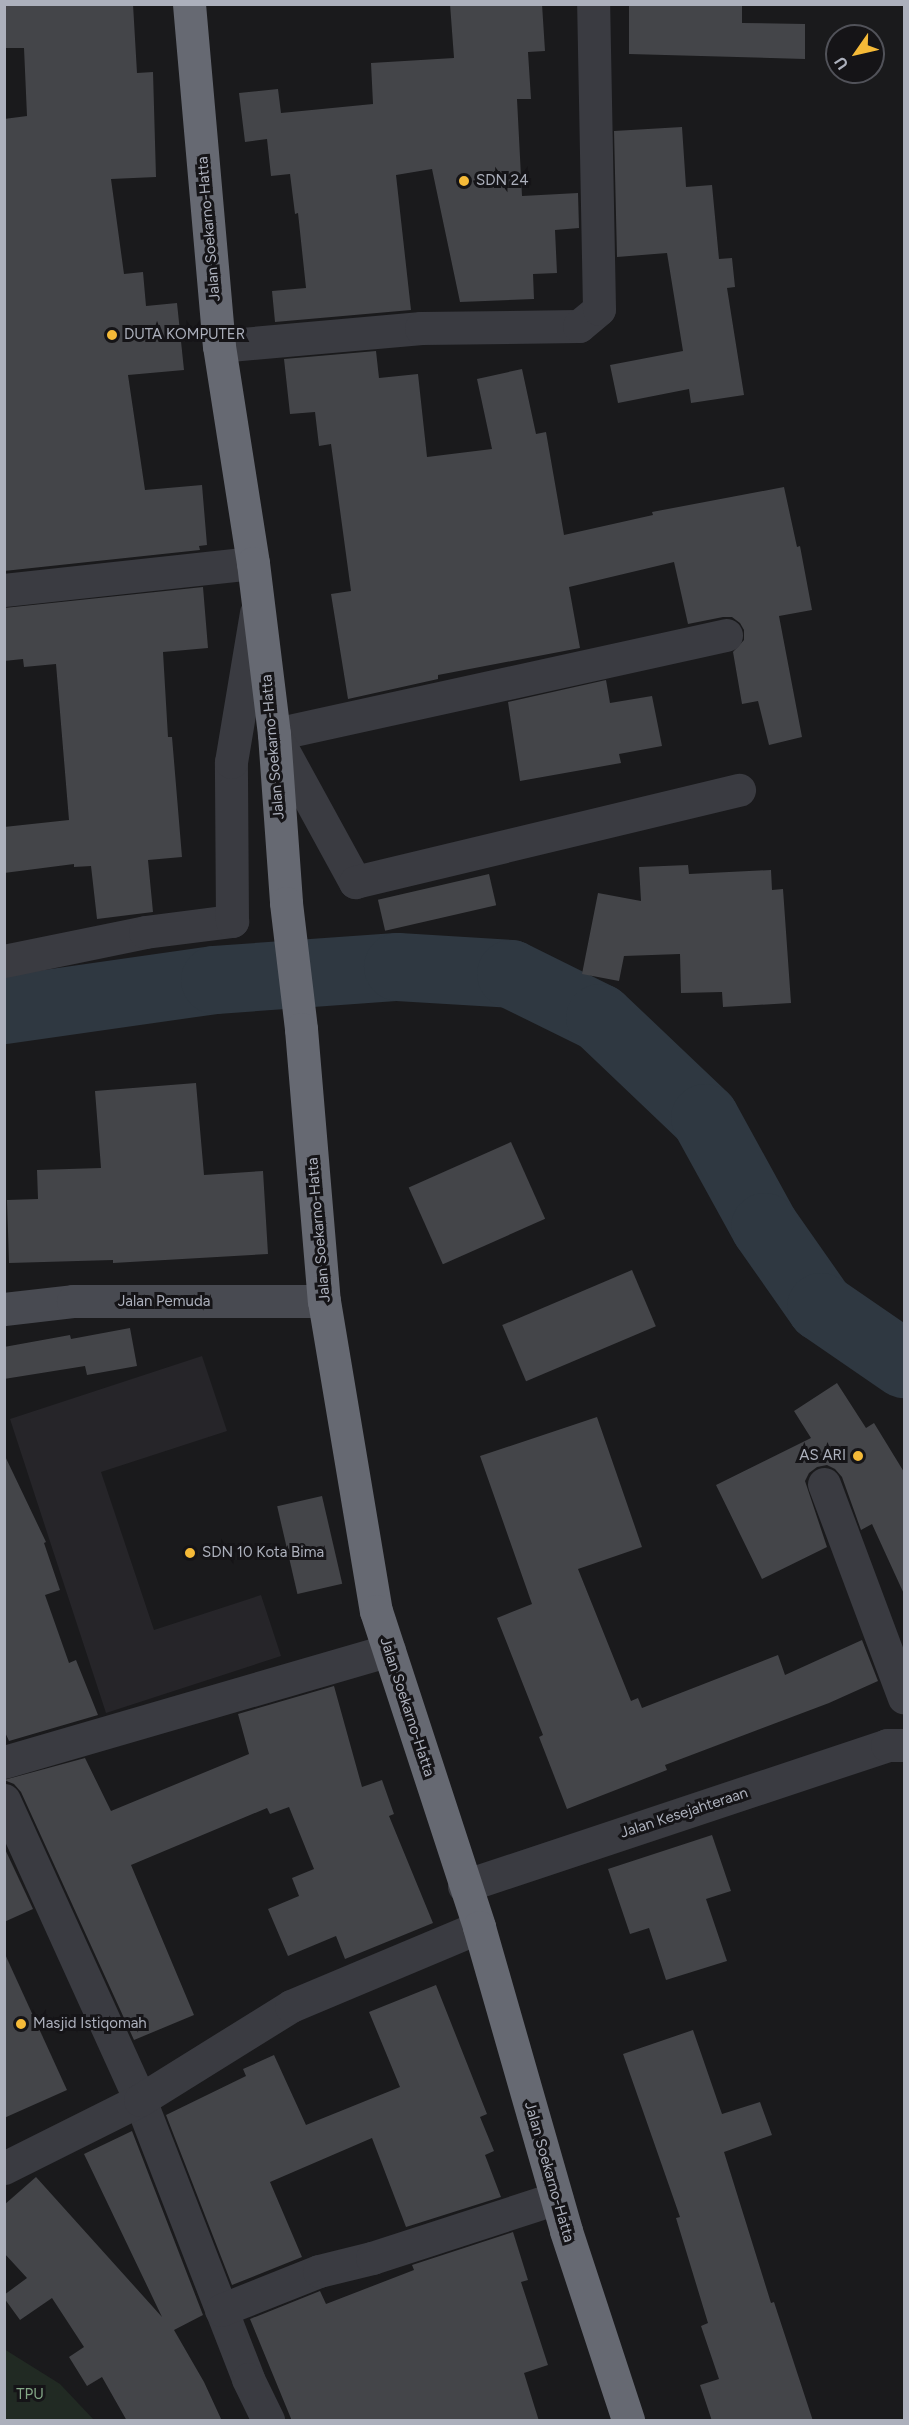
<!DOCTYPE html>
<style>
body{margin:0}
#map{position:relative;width:909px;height:2425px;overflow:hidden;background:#1a1a1c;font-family:Figtree,sans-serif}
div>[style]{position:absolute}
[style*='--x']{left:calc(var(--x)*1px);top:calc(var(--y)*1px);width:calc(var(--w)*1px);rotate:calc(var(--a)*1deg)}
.built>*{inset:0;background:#262529}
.green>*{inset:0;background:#212a23}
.river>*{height:68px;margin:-34px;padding:0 34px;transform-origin:34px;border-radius:34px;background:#2f3841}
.building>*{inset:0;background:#444549;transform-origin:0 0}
.street>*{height:33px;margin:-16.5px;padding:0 16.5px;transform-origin:16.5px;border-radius:16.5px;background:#3a3b41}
.secondary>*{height:33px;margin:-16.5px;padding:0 16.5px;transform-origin:16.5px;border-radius:16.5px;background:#484a51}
.highway>*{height:33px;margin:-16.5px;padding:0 16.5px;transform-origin:16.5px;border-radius:16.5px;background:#666972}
.dots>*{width:16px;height:16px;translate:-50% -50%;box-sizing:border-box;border:3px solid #151417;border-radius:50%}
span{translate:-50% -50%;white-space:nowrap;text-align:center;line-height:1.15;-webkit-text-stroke:6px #151417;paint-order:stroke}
.poi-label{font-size:15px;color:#acb0bc}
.left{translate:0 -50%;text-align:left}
.right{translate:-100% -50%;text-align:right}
.street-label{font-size:15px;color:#acb0bc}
.park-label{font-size:15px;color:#83a786}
.frame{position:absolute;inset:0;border:6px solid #acb0bc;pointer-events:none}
.north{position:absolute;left:825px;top:24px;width:60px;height:60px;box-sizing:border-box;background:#151417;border:2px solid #515259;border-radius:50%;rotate:236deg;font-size:16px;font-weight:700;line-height:24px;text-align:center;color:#acb0bc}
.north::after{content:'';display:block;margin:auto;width:21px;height:27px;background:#f5ba38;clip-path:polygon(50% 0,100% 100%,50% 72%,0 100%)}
</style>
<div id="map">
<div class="built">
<i style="clip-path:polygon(202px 1356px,227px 1431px,101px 1472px,154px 1630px,261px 1595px,281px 1656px,106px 1713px,10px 1419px)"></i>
</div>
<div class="green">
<i style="clip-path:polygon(4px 2349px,60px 2384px,94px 2420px,5px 2420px)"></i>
</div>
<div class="river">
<i style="--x:4;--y:1010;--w:213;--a:-8.1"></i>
<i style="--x:215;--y:980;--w:183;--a:-4.1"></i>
<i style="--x:398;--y:967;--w:113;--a:3.5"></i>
<i style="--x:511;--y:974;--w:99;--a:26.3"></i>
<i style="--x:600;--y:1018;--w:145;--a:43.6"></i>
<i style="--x:705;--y:1118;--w:124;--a:61.2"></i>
<i style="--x:765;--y:1227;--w:98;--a:55"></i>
<i style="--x:821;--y:1307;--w:101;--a:34.5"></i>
</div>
<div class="building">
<i style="clip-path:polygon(4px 4px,133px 4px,137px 73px,153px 72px,156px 177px,111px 179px,124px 274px,143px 272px,146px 306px,177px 303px,184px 370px,128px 375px,145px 490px,202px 485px,207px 545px,199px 546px,200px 550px,4px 571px,4px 119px,27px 116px,24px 48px,4px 48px)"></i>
<i style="clip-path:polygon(450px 4px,542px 4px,545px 51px,528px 52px,531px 99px,517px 99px,522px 196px,578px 193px,579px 228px,555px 230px,557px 273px,533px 274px,534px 299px,460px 302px,432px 169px,396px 175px,411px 310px,275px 322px,272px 291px,306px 288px,298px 213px,295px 214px,290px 174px,271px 176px,267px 139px,245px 142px,239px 93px,278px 89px,281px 113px,373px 104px,371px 63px,454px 58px)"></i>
<i style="clip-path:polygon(629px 4px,742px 4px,742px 23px,805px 24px,805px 59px,629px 54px)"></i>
<i style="clip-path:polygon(682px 127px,686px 187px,712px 185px,719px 259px,732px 258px,735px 287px,727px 288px,744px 395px,691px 403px,689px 389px,618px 403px,610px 365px,683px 351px,667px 253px,617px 257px,614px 131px)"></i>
<i style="clip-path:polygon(376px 351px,379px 378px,418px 374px,427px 457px,492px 449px,477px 379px,522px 369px,536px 434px,546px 432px,564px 535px,653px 515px,652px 512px,784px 487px,797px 547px,800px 546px,812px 610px,779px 616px,802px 737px,769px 745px,758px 701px,742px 704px,733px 652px,744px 640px,744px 630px,740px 623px,732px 617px,723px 617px,688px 624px,674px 562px,569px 587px,580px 648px,438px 675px,438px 679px,348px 699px,331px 594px,351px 591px,331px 444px,319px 446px,315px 412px,290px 414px,284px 359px)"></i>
<i style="clip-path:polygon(203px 587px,208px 648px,163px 652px,168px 737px,172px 737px,182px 857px,148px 860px,153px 912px,97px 919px,91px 866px,74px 867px,74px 864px,4px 873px,4px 827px,69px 820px,56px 664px,24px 667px,23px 659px,4px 661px,4px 608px)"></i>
<i style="clip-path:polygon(606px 680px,610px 703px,652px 696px,662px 746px,619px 754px,621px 763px,520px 781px,508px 702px)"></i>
<i style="clip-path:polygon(688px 865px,689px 874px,771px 870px,772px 890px,783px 889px,791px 1003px,723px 1007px,722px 992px,681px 993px,680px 954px,624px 956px,619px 981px,582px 974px,598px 893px,641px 901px,639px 867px)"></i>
<i style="left:489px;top:874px;width:32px;height:114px;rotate:77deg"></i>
<i style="clip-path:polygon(196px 1083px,204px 1175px,263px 1171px,268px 1254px,113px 1263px,113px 1260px,9px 1263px,7px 1200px,38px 1199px,37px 1170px,101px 1168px,95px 1091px)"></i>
<i style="left:511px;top:1142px;width:84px;height:112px;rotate:66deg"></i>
<i style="left:632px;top:1270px;width:61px;height:141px;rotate:67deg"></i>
<i style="clip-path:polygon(130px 1328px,137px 1366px,87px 1375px,85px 1366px,4px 1379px,4px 1347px,70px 1335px,71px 1339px)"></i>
<i style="clip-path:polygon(837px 1383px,866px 1428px,874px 1423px,904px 1472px,904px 1594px,872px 1524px,861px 1530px,842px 1477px,835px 1469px,827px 1465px,817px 1467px,809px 1473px,805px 1481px,827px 1547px,762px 1579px,716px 1485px,811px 1438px,794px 1411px)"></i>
<i style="clip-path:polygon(597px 1417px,642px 1547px,578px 1569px,631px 1701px,638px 1698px,642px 1708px,778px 1655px,785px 1675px,862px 1640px,878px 1681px,829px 1703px,665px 1765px,667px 1770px,567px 1809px,539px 1737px,543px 1735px,497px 1618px,532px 1604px,480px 1456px)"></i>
<i style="clip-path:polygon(4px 1454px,46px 1542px,44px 1543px,60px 1590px,45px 1595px,69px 1663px,76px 1660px,98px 1715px,9px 1741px,4px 1730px)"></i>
<i style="left:322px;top:1496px;width:90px;height:46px;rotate:77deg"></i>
<i style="clip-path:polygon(334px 1686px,362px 1787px,382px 1780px,394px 1814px,389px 1816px,433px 1923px,345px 1959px,336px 1936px,288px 1956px,268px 1909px,299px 1896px,292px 1878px,314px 1869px,289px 1807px,270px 1814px,267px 1808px,131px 1865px,194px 2015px,134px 2040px,21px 1792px,14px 1784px,4px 1780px,85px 1758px,111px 1811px,249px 1754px,238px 1714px)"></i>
<i style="clip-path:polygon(712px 1835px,731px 1891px,706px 1899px,727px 1961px,666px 1980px,649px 1928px,630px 1934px,608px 1869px)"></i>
<i style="clip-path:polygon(4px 1847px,33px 1909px,4px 1922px)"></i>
<i style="clip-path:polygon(4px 1952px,67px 2090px,4px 2118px)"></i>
<i style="clip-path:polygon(436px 1985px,487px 2114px,480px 2117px,494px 2151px,485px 2155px,501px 2197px,406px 2227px,372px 2138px,270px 2182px,302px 2257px,232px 2285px,166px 2115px,246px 2076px,243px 2069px,274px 2055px,306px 2125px,400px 2087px,369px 2012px)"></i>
<i style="clip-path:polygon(693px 2030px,722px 2114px,760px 2102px,772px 2135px,724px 2152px,771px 2303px,774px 2302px,813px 2421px,712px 2421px,700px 2385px,719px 2379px,701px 2326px,708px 2323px,676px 2218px,680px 2217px,623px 2054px)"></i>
<i style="clip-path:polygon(132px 2131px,203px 2315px,174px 2330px,204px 2382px,222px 2421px,127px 2421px,102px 2377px,87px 2386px,69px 2357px,84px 2347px,52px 2298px,20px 2320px,4px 2298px,4px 2295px,27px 2278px,4px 2253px,4px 2205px,36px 2177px,162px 2317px,84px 2154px)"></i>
<i style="clip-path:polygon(513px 2232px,528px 2280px,521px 2282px,548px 2365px,524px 2373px,539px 2421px,292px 2421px,250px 2319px,320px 2291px,326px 2304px,414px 2270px,412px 2265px)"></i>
</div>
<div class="street">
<i style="--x:219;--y:346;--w:203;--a:-5.1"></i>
<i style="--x:421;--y:328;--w:158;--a:-0.7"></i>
<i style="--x:579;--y:326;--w:26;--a:-40"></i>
<i style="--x:599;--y:309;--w:305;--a:-91.1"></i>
<i style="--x:4;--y:590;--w:250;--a:-6.2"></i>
<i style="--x:726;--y:635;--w:463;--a:167.6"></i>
<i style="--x:274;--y:734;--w:169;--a:61.3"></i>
<i style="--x:355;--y:882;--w:395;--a:-13.5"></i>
<i style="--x:4;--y:961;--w:144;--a:-11.6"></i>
<i style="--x:145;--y:932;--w:88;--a:-7.2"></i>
<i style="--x:232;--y:921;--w:159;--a:-90.4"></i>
<i style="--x:231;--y:762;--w:151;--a:-80.5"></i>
<i style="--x:824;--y:1484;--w:228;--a:69.5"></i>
<i style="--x:4;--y:1762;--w:401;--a:-16.2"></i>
<i style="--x:4;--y:1800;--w:329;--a:65.6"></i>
<i style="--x:140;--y:2100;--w:299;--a:68.8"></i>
<i style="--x:248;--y:2379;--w:46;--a:64"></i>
<i style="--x:464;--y:1886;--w:446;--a:-18.4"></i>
<i style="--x:887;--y:1745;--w:17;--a:0"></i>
<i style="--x:4;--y:2168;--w:152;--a:-26.6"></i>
<i style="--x:140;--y:2100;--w:178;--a:-31.9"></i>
<i style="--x:291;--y:2006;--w:204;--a:-22.8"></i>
<i style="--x:221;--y:2310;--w:105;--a:-21.7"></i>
<i style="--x:319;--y:2271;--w:55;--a:-13.8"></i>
<i style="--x:372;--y:2258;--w:194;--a:-18"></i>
</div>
<div class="secondary">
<i style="--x:4;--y:1309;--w:69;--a:-6.6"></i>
<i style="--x:73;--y:1301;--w:251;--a:0"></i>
</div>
<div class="highway">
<i style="--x:189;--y:4;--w:343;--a:85"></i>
<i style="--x:219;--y:346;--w:220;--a:81.1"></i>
<i style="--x:253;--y:563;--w:172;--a:83"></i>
<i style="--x:274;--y:734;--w:169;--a:85.9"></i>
<i style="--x:286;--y:903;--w:127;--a:83.2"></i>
<i style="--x:301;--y:1029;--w:273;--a:85.2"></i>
<i style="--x:324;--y:1301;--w:314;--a:80.5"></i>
<i style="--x:376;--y:1611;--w:332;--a:71.9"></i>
<i style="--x:479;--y:1927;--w:316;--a:74"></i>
<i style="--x:566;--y:2231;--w:199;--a:71.8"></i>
</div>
<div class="dots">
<i style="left:464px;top:181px;background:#f5ba38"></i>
<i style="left:112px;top:335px;background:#f5ba38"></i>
<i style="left:858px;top:1456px;background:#f5ba38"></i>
<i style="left:190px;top:1553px;background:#f5ba38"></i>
<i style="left:21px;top:2024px;background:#f5ba38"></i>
</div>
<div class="poi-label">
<span class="left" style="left:476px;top:181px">SDN 24</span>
<span class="left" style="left:124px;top:335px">DUTA KOMPUTER</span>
<span class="right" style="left:846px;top:1456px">AS ARI</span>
<span class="left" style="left:202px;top:1553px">SDN 10 Kota Bima</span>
<span class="left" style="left:33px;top:2024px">Masjid Istiqomah</span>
</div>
<div class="street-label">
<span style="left:209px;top:229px;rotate:-95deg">Jalan Soekarno-Hatta</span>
<span style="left:273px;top:747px;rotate:-95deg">Jalan Soekarno-Hatta</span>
<span style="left:319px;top:1230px;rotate:-95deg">Jalan Soekarno-Hatta</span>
<span style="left:164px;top:1302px">Jalan Pemuda</span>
<span style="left:407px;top:1707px;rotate:72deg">Jalan Soekarno-Hatta</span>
<span style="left:684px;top:1813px;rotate:-18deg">Jalan Kesejahteraan</span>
<span style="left:549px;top:2172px;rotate:74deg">Jalan Soekarno-Hatta</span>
</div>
<div class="park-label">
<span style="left:30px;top:2395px">TPU</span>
</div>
<div class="frame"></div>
<div class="north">U</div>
</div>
